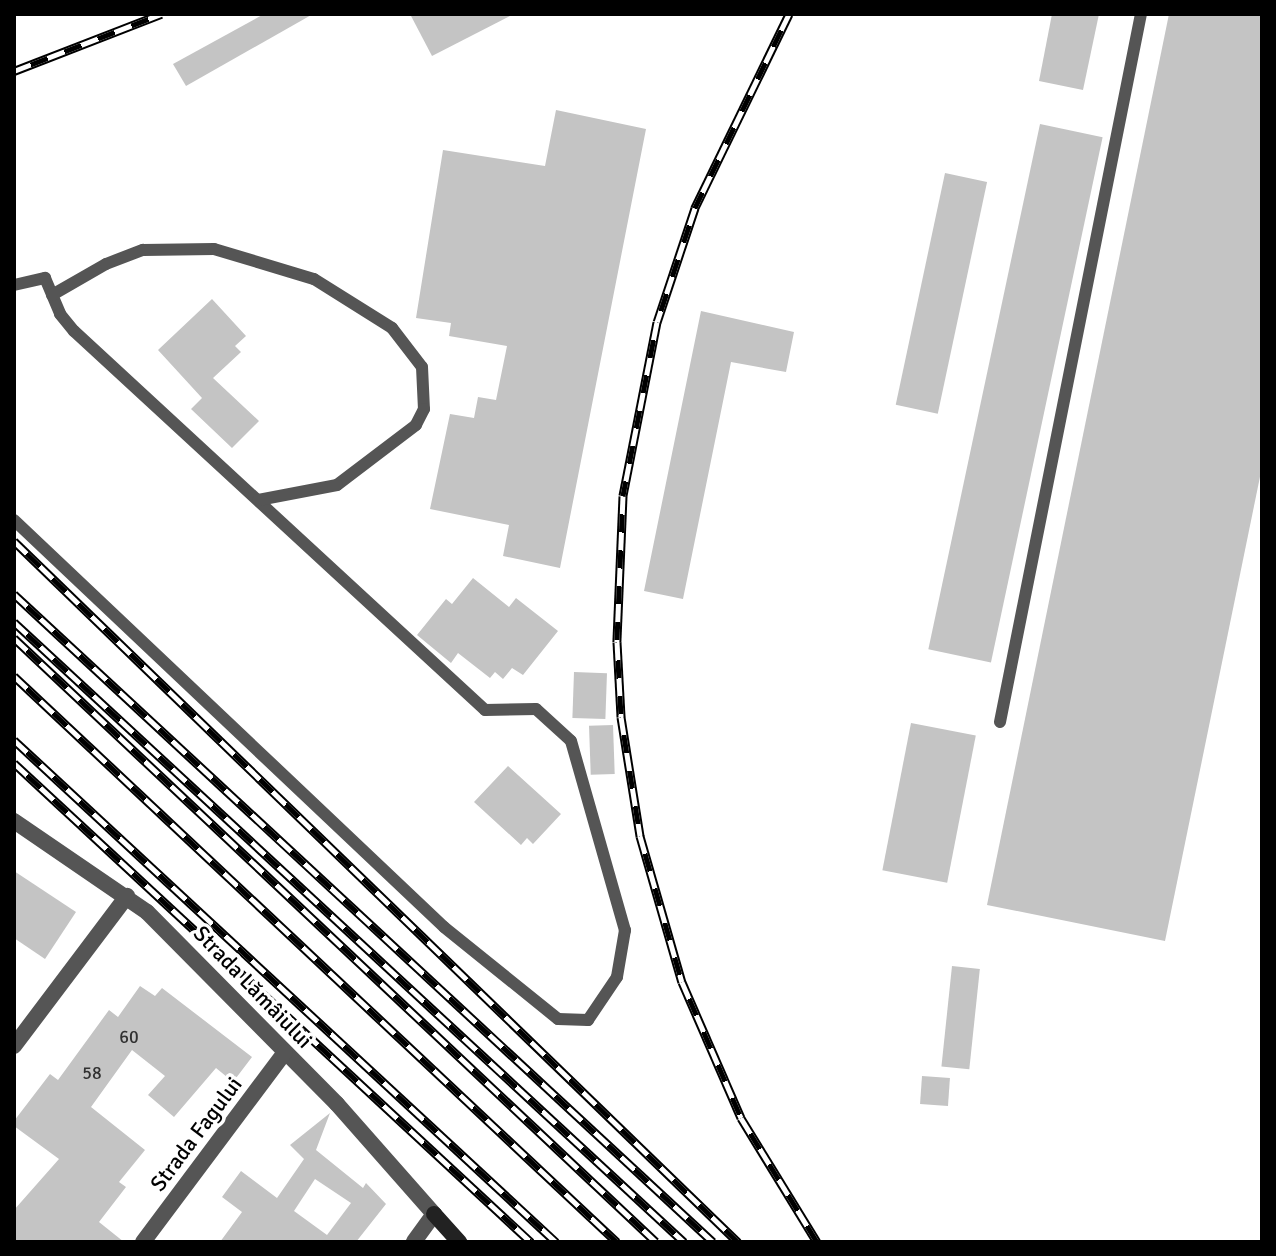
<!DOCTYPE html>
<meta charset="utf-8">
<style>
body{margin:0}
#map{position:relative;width:1276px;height:1256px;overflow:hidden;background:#fff;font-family:Signika,sans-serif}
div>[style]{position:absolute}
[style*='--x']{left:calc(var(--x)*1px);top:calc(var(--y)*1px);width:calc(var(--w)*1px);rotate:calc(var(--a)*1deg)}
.building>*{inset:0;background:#c4c4c4;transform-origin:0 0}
.lane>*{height:12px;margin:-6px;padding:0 6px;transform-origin:6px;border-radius:6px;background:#555}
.street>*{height:16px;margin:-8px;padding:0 8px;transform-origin:8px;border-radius:8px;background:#555}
.secondary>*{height:16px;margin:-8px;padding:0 8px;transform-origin:8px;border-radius:8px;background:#222}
.rail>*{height:9px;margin-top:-4.5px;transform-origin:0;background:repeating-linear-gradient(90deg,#fff 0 18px,#000 0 36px);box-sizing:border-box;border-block:2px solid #000}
span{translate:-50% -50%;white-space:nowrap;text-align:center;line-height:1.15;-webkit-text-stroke:7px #fff;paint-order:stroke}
.number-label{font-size:18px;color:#313131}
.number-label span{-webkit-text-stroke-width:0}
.street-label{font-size:22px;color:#000}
.frame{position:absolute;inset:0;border:16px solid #000;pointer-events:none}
</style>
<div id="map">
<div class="building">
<i style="clip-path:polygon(264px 14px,313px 14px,186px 86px,173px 64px)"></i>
<i style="clip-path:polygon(410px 14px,514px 14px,432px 56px)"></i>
<i style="clip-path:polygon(1052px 14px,1099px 14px,1083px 90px,1039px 81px)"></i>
<i style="clip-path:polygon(1169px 14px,1262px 14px,1262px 467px,1165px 941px,987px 905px)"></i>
<i style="clip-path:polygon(556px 110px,646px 129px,560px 568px,503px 556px,509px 525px,430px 509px,450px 414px,474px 418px,478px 397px,496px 400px,507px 346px,449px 336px,451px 323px,416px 318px,443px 150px,545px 166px)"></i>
<i style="left:1040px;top:124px;width:64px;height:537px;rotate:12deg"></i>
<i style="left:945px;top:173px;width:43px;height:237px;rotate:12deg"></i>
<i style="clip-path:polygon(212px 299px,246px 336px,235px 346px,241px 352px,213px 378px,259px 421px,232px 448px,191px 409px,202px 398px,158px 350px)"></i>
<i style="clip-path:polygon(701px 311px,794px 332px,786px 372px,731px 362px,683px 599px,644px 591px)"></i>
<i style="clip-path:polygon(473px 578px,509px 607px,516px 598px,558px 631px,523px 675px,512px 668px,503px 679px,495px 672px,490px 678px,458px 653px,451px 663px,417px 635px,446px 599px,452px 604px)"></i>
<i style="left:574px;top:672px;width:33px;height:46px;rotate:2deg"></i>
<i style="left:911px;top:723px;width:66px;height:150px;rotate:11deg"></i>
<i style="left:613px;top:725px;width:49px;height:24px;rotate:88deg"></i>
<i style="clip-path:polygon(508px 766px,561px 814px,533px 844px,527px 838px,521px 845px,474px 802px)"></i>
<i style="clip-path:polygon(14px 871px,76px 912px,45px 959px,14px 938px)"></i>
<i style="left:952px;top:966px;width:28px;height:101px;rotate:6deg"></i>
<i style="clip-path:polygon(140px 986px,155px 996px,162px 988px,252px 1057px,233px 1082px,216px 1068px,174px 1117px,148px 1095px,165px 1076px,132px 1050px,91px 1107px,145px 1150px,119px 1182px,126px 1187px,99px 1222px,124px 1242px,14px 1242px,14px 1210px,59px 1159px,14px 1126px,14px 1121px,50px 1074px,58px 1080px,109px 1010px,118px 1017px)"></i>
<i style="left:922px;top:1076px;width:28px;height:28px;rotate:4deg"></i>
<i style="clip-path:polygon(evenodd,330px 1113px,316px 1150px,363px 1188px,366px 1183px,386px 1204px,356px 1242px,220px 1242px,242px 1212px,222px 1197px,241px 1171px,277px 1198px,304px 1159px,290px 1145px,330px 1113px,315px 1179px,351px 1203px,327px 1235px,294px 1211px,315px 1179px)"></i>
</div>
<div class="lane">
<i style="--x:14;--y:285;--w:32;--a:-13"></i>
<i style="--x:45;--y:278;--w:39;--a:67"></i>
<i style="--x:60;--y:314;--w:22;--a:51"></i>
<i style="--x:74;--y:331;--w:559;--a:42.68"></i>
<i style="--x:485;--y:710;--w:51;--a:-1.1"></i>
<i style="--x:536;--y:709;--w:47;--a:42.4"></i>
<i style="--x:571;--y:741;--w:197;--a:74.1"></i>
<i style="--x:625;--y:930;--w:48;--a:99.7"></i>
<i style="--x:617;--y:977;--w:52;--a:124"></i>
<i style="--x:588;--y:1020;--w:30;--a:-178"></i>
<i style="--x:558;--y:1019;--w:146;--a:-141.1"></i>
<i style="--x:444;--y:927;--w:592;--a:-136.57"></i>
<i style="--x:52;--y:295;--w:62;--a:-29.9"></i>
<i style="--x:106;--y:264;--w:40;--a:-21"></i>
<i style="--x:143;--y:250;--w:71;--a:-0.8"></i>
<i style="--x:214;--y:249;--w:104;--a:16.7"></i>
<i style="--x:314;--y:279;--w:92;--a:32.1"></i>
<i style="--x:392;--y:328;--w:49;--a:52.4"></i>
<i style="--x:422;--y:367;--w:42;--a:87.3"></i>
<i style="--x:424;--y:409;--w:18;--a:117"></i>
<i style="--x:416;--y:425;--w:99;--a:142.8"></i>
<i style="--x:337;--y:485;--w:80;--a:169.2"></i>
<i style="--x:1000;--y:722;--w:722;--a:-78.74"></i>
</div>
<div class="street">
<i style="--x:14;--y:821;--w:161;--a:34.4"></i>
<i style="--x:147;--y:912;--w:270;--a:45.3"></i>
<i style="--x:337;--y:1104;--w:147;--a:48.6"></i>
<i style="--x:434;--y:1214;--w:34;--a:126"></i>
<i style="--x:14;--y:1046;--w:188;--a:-53"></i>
<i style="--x:143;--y:1242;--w:237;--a:-53.2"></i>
</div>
<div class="secondary">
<i style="--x:434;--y:1214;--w:38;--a:48"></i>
</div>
<div class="rail">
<i style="--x:789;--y:14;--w:216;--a:115.9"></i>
<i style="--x:695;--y:208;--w:120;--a:108.4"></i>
<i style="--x:657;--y:322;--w:177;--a:101.1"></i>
<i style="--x:623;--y:496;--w:146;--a:92.4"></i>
<i style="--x:617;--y:642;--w:75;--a:86.9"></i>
<i style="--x:621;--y:717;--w:121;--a:80.9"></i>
<i style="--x:640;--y:836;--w:152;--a:74"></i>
<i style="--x:682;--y:982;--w:148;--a:66.5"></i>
<i style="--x:741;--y:1118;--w:145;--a:58.5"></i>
<i style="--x:14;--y:71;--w:158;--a:-21.2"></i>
<i style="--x:14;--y:541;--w:1008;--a:44.08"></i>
<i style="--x:14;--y:594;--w:953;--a:42.83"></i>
<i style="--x:14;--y:622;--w:913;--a:42.78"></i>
<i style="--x:14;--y:638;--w:881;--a:43.25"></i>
<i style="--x:14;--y:676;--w:827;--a:43.19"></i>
<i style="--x:14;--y:740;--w:739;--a:42.81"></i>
<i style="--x:14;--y:763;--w:705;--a:42.82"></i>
</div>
<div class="number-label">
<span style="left:129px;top:1037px">60</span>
<span style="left:92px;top:1073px">58</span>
</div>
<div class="street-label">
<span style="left:253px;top:987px;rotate:46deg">Strada Lămâiului</span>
<span style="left:196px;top:1134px;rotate:-53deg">Strada Fagului</span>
</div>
<div class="frame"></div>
</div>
